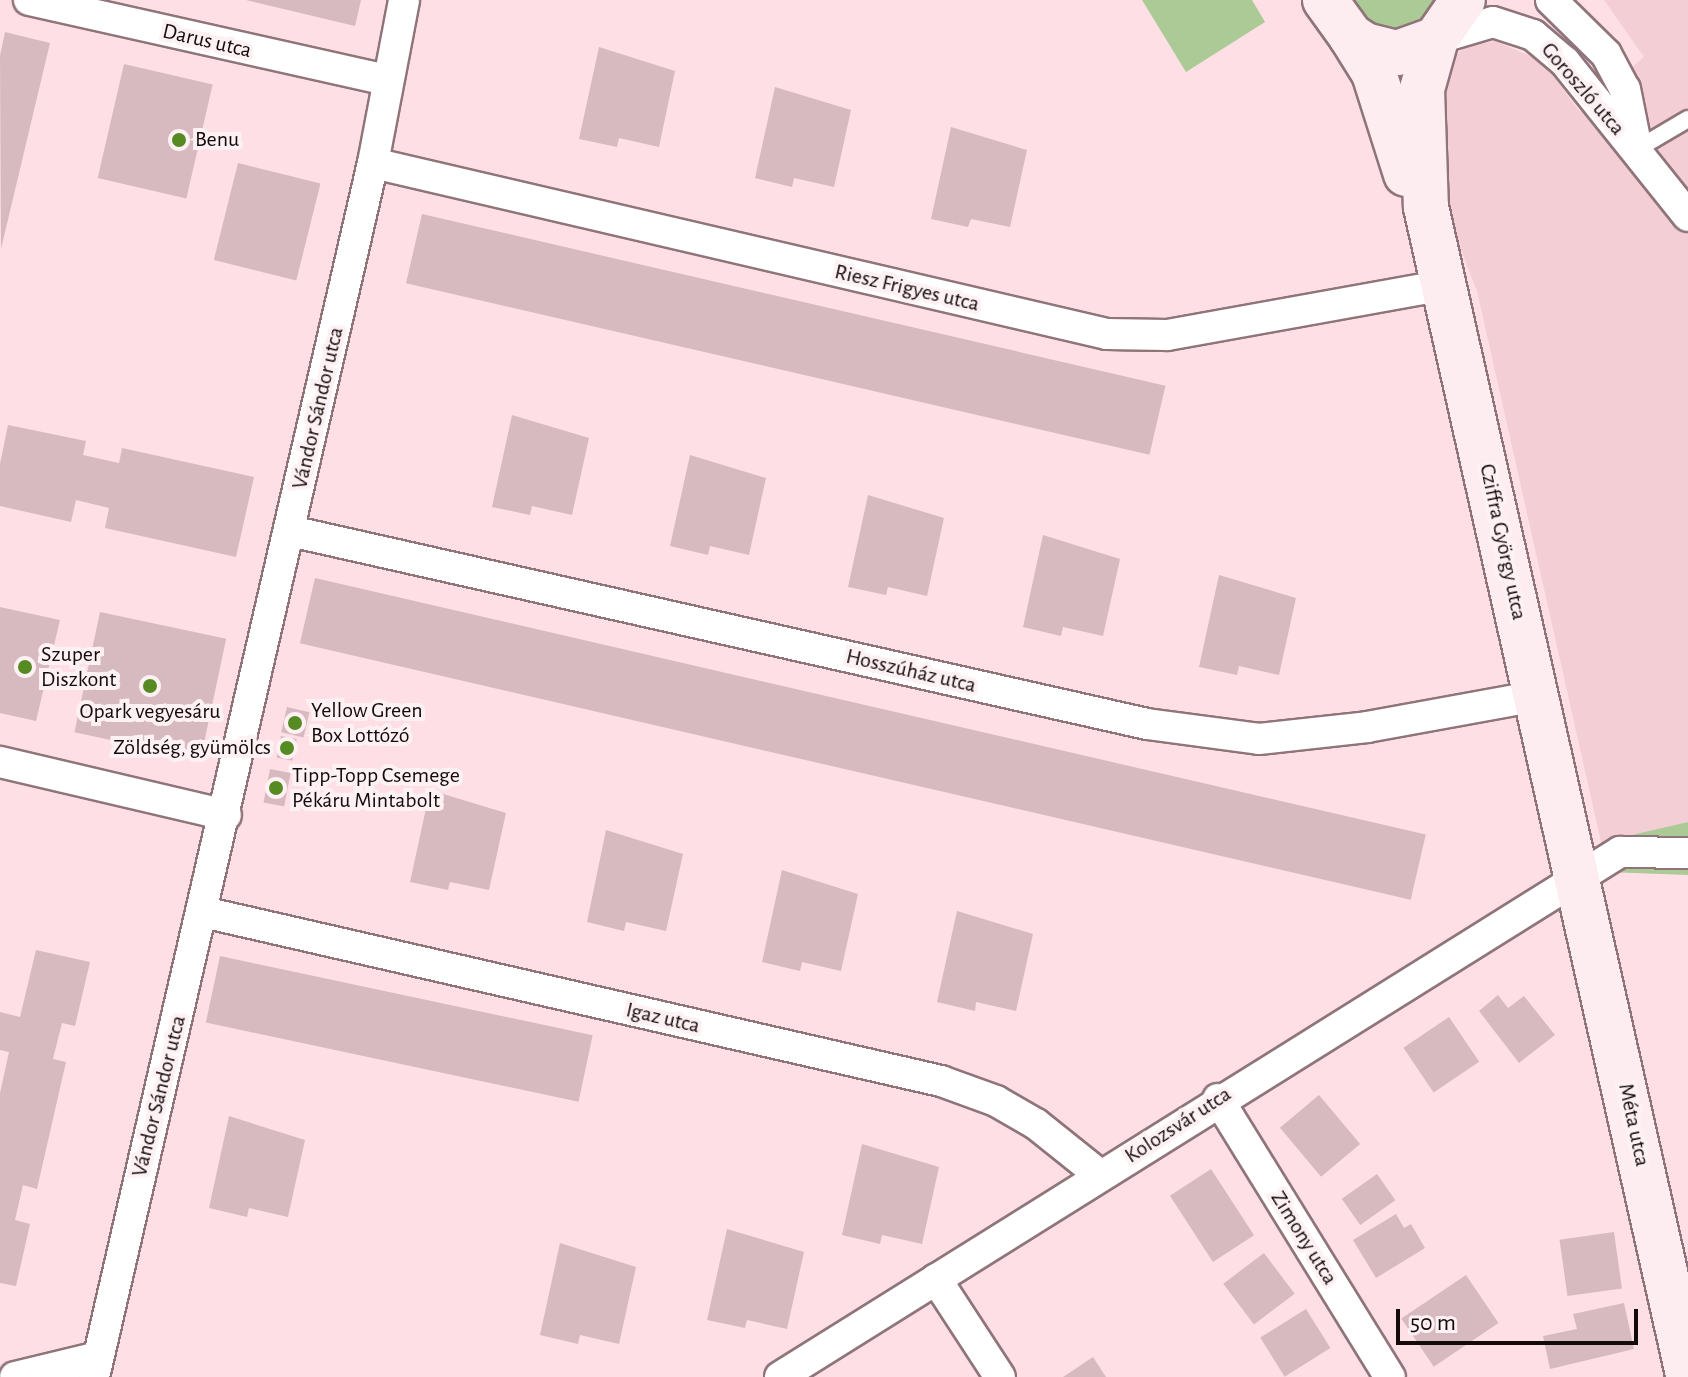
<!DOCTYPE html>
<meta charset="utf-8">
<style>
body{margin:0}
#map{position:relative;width:1688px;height:1377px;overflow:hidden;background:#fddfe5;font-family:"Alegreya Sans",sans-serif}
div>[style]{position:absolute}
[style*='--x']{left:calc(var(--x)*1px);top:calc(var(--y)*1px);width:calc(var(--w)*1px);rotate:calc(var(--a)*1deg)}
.built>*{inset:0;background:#f3ced5}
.green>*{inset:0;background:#abca96}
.building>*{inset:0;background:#d7bac0;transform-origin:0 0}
.roads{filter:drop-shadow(2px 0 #8f757a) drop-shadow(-2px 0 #8f757a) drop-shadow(0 2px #8f757a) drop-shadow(0 -2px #8f757a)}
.service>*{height:16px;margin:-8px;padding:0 8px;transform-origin:8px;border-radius:8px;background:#fff}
.minor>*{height:30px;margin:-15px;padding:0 15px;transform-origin:15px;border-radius:15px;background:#fff}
.secondary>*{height:44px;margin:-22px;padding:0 22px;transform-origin:22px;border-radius:22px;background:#fdedf1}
.dots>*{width:22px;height:22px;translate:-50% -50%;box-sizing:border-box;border:4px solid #fef1f4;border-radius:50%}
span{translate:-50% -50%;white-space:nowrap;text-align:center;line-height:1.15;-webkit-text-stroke:8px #fef1f4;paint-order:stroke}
.street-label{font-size:22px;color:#130a0c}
.poi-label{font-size:22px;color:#130a0c}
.left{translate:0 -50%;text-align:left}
.right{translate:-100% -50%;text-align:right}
.scale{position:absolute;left:1396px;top:1309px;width:242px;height:36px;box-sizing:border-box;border:4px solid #130a0c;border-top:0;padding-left:10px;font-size:24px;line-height:28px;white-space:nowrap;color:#130a0c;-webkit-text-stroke:6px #fef1f4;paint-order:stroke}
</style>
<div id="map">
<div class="built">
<i style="clip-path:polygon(1604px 0,1688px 0,1688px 822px,1601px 842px,1477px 291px,1446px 211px,1435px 125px,1448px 62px,1467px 46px,1495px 41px,1542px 61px,1580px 112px,1644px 57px)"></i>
</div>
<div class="green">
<i style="clip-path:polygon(1142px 0,1252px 0,1265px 22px,1186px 72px)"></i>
<i style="clip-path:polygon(1343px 0,1446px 0,1435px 18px,1402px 35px,1367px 28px)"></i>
<i style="clip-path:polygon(1688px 822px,1688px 875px,1608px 872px,1601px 842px)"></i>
</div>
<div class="building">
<i style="clip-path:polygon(246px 0,361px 0,355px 26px)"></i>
<i style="clip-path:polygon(5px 32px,50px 43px,1px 249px,0 56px)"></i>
<i style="clip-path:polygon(599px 47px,675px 71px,659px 147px,619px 138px,617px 147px,579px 139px)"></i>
<i style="left:124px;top:64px;width:91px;height:117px;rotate:13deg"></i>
<i style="clip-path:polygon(775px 87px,851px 110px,834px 187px,794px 178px,792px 187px,755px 178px)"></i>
<i style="clip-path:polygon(951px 127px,1027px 150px,1010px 227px,971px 219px,968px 227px,931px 219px)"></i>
<i style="left:238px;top:163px;width:85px;height:100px;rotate:14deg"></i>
<i style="left:422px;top:214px;width:763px;height:71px;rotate:13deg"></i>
<i style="clip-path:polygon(512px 415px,589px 438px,572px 515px,532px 506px,530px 515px,492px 507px)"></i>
<i style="clip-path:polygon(8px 425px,86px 441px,83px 455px,119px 463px,122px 448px,254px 477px,236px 557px,105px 528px,109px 508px,76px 500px,71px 522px,0 506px,0 464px)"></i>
<i style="clip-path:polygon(690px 455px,766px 478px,749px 555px,710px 546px,708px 555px,670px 546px)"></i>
<i style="clip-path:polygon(868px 495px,944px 518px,927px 596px,888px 587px,886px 595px,848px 587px)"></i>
<i style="clip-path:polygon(1043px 535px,1120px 559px,1103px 636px,1063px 627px,1061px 636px,1023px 627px)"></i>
<i style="clip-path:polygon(1219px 575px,1296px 598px,1279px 675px,1239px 666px,1237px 675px,1199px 667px)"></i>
<i style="left:315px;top:578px;width:1140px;height:67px;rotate:13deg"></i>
<i style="clip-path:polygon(0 607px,60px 620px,36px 721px,0 713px)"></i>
<i style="left:100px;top:612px;width:129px;height:123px;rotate:12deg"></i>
<i style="left:287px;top:707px;width:23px;height:26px;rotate:13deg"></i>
<i style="left:281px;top:736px;width:16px;height:22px;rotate:11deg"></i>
<i style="left:270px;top:769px;width:21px;height:34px;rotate:11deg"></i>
<i style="clip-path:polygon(430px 790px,506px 813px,489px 890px,450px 882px,448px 890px,410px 882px)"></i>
<i style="clip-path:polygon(606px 830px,683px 854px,666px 931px,626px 922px,624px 931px,587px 922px)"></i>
<i style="clip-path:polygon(782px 870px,858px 894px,841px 971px,802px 962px,800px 971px,762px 962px)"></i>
<i style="clip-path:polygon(957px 911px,1033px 934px,1016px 1011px,976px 1002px,975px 1011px,937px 1002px)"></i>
<i style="clip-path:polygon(36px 950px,90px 962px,75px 1026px,62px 1023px,53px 1059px,66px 1062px,37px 1189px,23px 1185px,15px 1220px,30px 1224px,16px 1286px,0 1283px,0 1093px,9px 1052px,0 1050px,0 1012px,20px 1017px)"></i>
<i style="left:220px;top:956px;width:381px;height:68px;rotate:12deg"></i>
<i style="clip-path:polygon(1498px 995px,1508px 1008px,1524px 996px,1555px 1035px,1519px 1063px,1479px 1011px)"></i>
<i style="left:1449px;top:1017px;width:54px;height:55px;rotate:56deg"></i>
<i style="left:1319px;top:1095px;width:64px;height:51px;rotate:50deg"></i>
<i style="clip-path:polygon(229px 1116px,305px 1140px,288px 1217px,249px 1208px,247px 1217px,209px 1208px)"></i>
<i style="clip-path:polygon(862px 1144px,939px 1167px,922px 1244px,882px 1235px,880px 1244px,842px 1235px)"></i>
<i style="left:1211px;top:1169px;width:79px;height:49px;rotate:57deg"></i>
<i style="left:1377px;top:1174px;width:32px;height:43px;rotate:55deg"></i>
<i style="clip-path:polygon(1396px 1214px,1404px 1228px,1411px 1224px,1425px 1248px,1376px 1278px,1353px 1240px)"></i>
<i style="clip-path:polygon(727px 1229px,804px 1252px,787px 1329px,747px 1320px,745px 1328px,707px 1320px)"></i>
<i style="left:1614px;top:1232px;width:57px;height:55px;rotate:82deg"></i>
<i style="clip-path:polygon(560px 1243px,636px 1267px,619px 1344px,580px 1335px,578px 1344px,540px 1335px)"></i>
<i style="left:1264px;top:1253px;width:51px;height:51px;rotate:53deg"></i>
<i style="left:1466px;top:1275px;width:58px;height:78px;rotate:56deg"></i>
<i style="clip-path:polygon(1624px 1303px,1634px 1349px,1550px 1369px,1543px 1336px,1577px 1329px,1573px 1314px)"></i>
<i style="left:1306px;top:1309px;width:46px;height:54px;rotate:58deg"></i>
<i style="clip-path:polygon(1093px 1357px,1106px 1377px,1063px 1377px)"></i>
</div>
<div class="roads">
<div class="service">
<i style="--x:1637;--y:149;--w:59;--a:-30.5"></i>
</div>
<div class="minor">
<i style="--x:29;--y:0;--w:367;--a:12.6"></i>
<i style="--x:1551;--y:0;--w:77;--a:44.5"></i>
<i style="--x:1606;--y:54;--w:40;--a:62"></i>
<i style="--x:1625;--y:89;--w:61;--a:78.7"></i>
<i style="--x:1436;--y:39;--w:59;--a:-16.6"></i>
<i style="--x:1493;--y:22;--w:42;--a:18"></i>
<i style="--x:1533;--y:35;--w:42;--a:40.2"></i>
<i style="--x:1565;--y:62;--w:197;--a:51.4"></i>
<i style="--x:373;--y:163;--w:754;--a:13.11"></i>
<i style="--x:1107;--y:334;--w:60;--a:1"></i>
<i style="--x:1167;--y:335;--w:283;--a:-10.2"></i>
<i style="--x:290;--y:531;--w:878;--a:12.69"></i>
<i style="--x:1147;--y:724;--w:113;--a:7.6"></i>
<i style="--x:1259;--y:739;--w:109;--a:-6.3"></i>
<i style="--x:1367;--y:727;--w:173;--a:-10.3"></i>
<i style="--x:0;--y:762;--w:232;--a:13.2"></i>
<i style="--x:203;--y:912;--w:757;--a:12.9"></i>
<i style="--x:941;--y:1081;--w:59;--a:20"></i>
<i style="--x:996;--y:1101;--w:46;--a:29.9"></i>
<i style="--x:1036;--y:1124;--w:82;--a:38.6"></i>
<i style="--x:1218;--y:1099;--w:327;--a:58.3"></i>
<i style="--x:936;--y:1279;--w:117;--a:56.9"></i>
<i style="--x:15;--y:1377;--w:85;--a:-13.5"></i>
<i style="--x:94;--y:1377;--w:1246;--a:-77.06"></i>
<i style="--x:373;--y:163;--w:166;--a:-79.2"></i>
<i style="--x:780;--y:1377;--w:991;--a:-32.01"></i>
<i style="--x:1620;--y:852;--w:68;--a:0.8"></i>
</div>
<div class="secondary">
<i style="--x:1325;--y:0;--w:44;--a:54.2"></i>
<i style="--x:1351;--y:36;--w:17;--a:33"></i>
<i style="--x:1365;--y:45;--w:33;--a:14"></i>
<i style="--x:1397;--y:53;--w:41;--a:-19.7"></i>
<i style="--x:1436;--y:39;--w:47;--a:-55.3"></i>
<i style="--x:1351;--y:36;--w:44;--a:58.1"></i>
<i style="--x:1374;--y:73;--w:106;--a:72.4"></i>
<i style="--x:1436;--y:39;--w:52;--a:105.6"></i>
<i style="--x:1422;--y:89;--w:118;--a:88.1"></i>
<i style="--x:1426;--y:207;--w:1196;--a:77.35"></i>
</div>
</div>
<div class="dots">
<i style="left:179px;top:140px;background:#568b24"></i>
<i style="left:25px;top:667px;background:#568b24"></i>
<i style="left:150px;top:686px;background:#568b24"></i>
<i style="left:295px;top:723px;background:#568b24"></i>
<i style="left:287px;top:748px;background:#568b24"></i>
<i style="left:276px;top:788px;background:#568b24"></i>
</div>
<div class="street-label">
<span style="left:207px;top:41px;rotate:13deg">Darus utca</span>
<span style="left:1583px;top:89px;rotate:49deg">Goroszló utca</span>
<span style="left:907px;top:288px;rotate:13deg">Riesz Frigyes utca</span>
<span style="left:318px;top:408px;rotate:-77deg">Vándor Sándor utca</span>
<span style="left:1503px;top:542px;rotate:78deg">Cziffra György utca</span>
<span style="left:911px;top:671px;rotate:13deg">Hosszúház utca</span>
<span style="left:663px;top:1018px;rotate:13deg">Igaz utca</span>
<span style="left:159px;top:1096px;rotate:-76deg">Vándor Sándor utca</span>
<span style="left:1178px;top:1125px;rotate:-33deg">Kolozsvár utca</span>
<span style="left:1634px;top:1125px;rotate:78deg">Méta utca</span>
<span style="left:1304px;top:1238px;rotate:58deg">Zimony utca</span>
</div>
<div class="poi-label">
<span class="left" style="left:195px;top:140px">Benu</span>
<span class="left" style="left:41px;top:667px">Szuper<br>Diszkont</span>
<span class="left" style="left:311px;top:723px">Yellow Green<br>Box Lottózó</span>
<span style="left:150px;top:712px">Opark vegyesáru</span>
<span class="right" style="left:271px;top:748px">Zöldség, gyümölcs</span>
<span class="left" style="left:292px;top:788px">Tipp-Topp Csemege<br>Pékáru Mintabolt</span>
</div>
<div class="scale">50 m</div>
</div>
